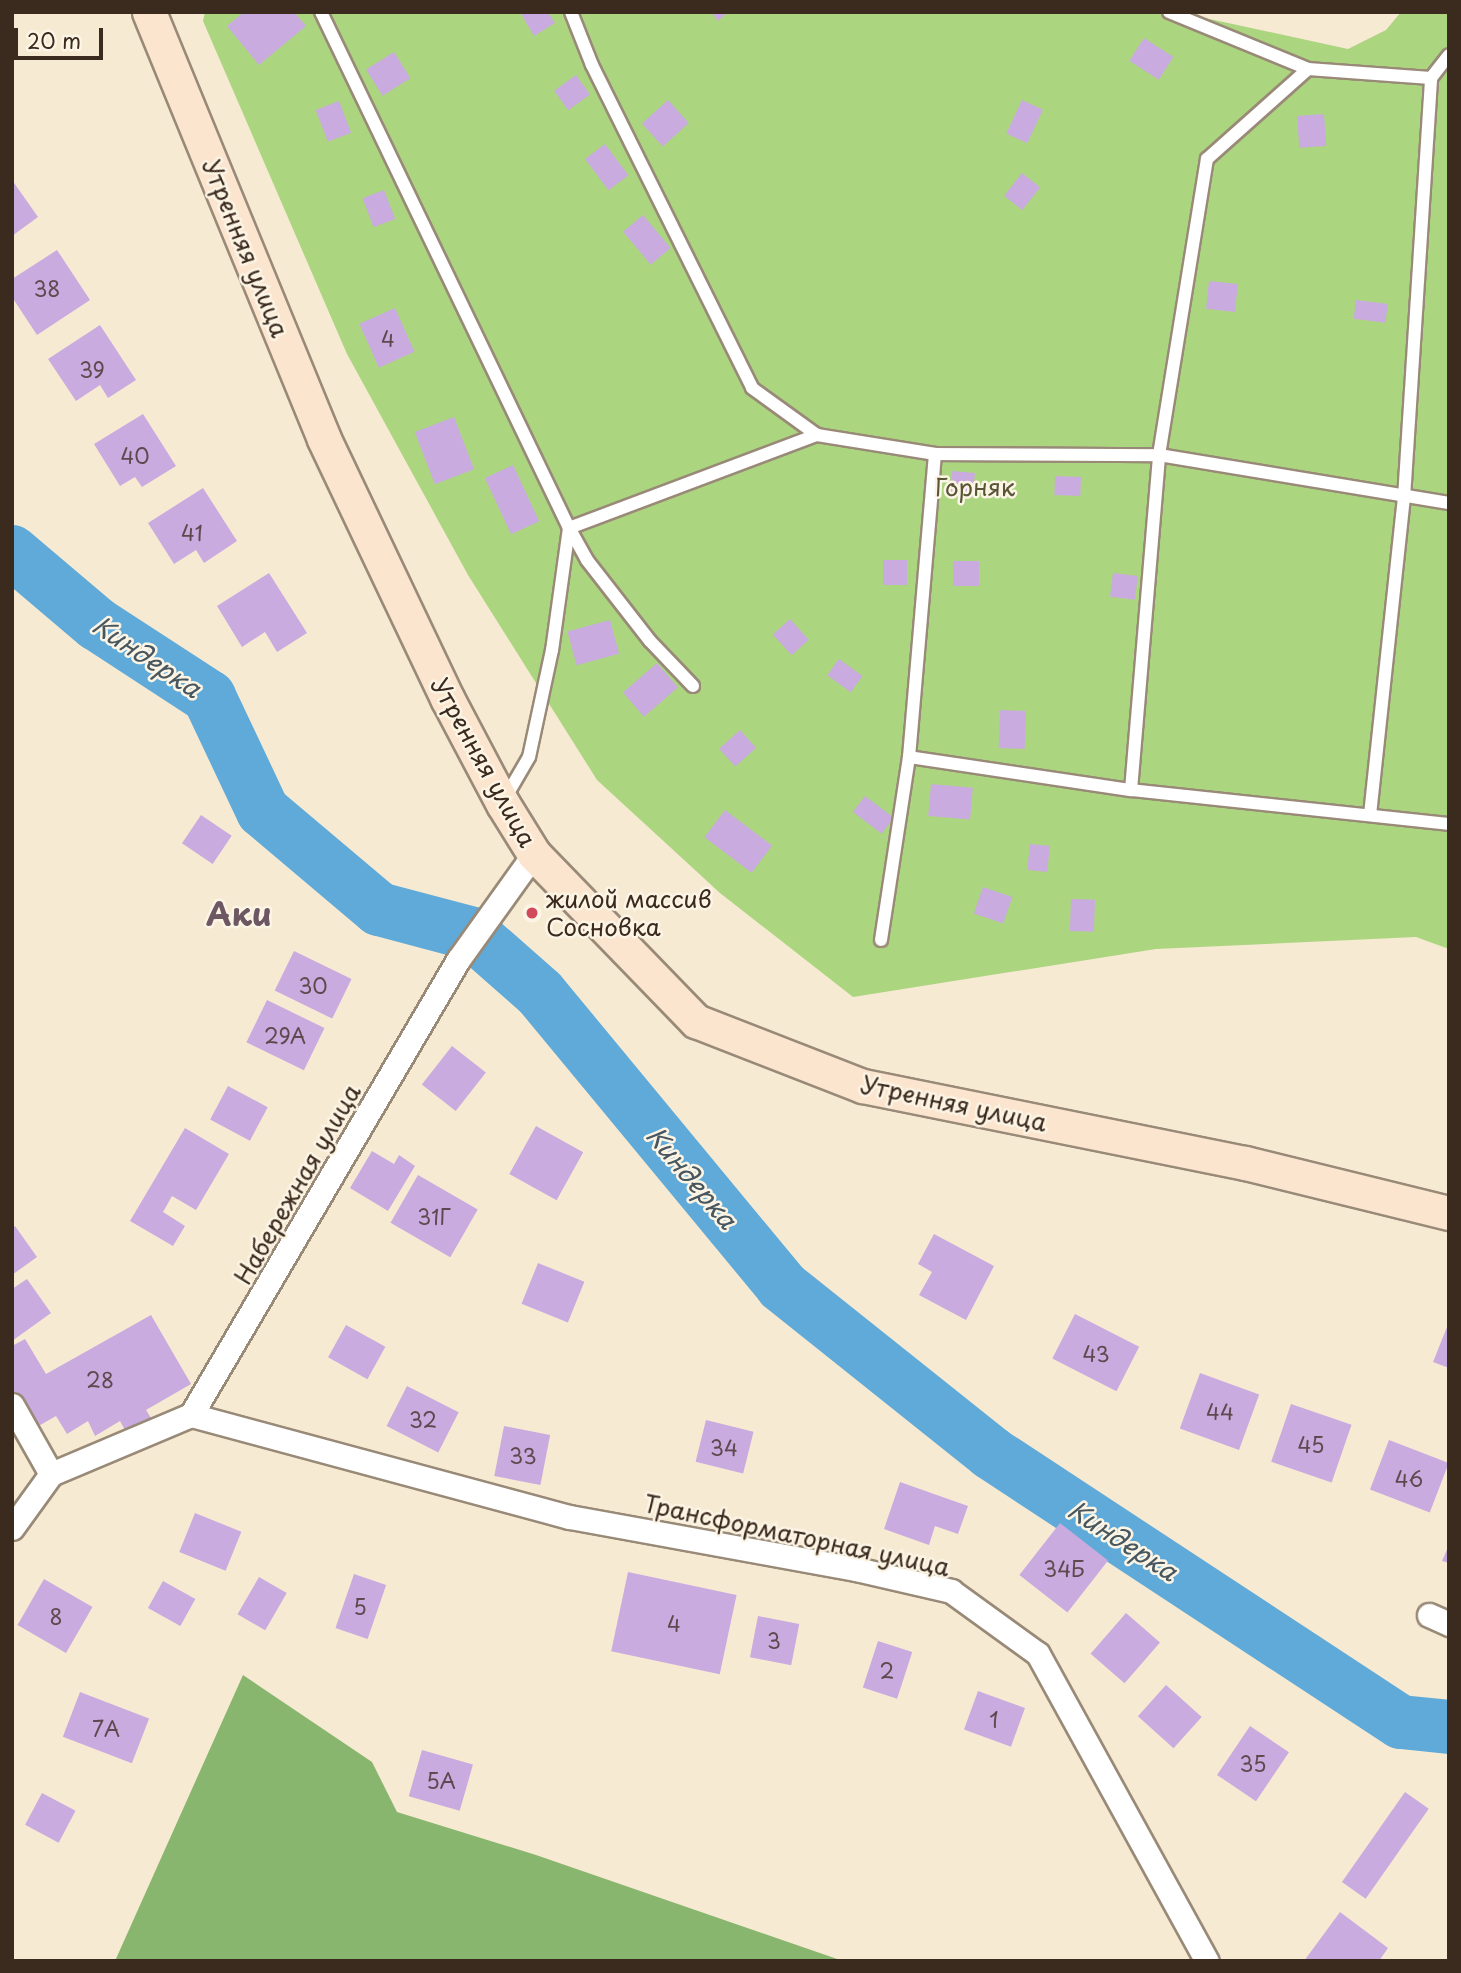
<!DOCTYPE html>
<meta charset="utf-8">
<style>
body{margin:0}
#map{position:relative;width:1461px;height:1973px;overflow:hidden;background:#f7ead3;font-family:"Playpen Sans",sans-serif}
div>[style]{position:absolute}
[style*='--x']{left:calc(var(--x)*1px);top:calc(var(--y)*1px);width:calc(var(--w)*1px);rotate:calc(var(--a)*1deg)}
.green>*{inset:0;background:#acd580}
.forest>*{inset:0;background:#89b66e}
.river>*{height:54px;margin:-27px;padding:0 27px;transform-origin:27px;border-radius:27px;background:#5faad8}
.building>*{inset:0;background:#c9abe0;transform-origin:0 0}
.roads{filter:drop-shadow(2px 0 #998a78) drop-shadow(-2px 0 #998a78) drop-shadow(0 2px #998a78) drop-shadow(0 -2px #998a78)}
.lane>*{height:12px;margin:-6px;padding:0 6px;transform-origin:6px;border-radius:6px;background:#fff}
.street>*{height:23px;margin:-11.5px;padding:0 11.5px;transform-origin:11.5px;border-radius:11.5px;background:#fff}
.secondary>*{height:33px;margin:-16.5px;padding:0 16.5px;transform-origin:16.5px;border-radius:16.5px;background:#fbe5cf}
.dots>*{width:19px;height:19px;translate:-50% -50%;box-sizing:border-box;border:4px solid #fcf5e5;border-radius:50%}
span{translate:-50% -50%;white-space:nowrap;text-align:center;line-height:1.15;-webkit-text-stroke:5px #fcf5e5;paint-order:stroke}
.number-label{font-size:21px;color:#5e4a4e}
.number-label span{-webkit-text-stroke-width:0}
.street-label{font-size:24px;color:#3b2a1e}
.park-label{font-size:24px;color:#575536}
.poi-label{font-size:24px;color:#3b2a1e}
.left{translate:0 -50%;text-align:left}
.water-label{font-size:26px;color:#48575f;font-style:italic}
.district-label{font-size:32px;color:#6d5762;font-weight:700}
.frame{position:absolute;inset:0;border:14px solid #3b2a1e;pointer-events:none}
.scale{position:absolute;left:14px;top:28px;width:89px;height:32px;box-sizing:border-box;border:4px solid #3b2a1e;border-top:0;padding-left:9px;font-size:21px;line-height:24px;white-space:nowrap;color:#3b2a1e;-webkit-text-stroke:5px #fcf5e5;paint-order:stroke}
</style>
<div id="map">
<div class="green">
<i style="clip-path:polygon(205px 12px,1177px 12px,1348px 49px,1386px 30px,1401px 12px,1449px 12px,1449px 949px,1416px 937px,1156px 949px,853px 997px,720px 893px,597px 780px,468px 575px,347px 354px,203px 21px)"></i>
</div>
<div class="forest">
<i style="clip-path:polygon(243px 1675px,372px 1762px,397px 1812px,536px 1855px,843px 1961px,115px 1961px)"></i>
</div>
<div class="river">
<i style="--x:12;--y:552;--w:111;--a:40.3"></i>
<i style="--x:97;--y:624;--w:134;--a:33.1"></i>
<i style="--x:209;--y:697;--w:126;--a:64.7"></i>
<i style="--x:263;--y:811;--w:152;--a:40.2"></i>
<i style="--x:379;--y:909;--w:97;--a:14.9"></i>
<i style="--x:473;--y:934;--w:89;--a:41.4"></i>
<i style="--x:540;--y:993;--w:380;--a:50.4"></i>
<i style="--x:782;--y:1286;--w:268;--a:38.6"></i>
<i style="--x:991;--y:1453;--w:490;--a:33.3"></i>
<i style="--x:1401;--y:1722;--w:48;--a:5.9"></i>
</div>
<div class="building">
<i style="clip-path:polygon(244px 12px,294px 12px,306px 26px,259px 65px,227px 26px)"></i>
<i style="clip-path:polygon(520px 12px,548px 12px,555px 23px,534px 36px)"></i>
<i style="clip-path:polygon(711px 12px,728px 12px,718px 21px)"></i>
<i style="left:1144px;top:38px;width:35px;height:27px;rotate:33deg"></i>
<i style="left:394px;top:52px;width:31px;height:33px;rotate:58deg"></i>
<i style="left:576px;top:75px;width:24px;height:27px;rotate:54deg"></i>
<i style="left:668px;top:100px;width:31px;height:35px;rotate:48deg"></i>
<i style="left:1022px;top:100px;width:23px;height:37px;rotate:25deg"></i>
<i style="left:339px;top:101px;width:34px;height:25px;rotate:69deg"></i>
<i style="left:1324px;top:114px;width:32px;height:27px;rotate:86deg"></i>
<i style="left:605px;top:144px;width:39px;height:25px;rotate:53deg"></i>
<i style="left:1022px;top:173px;width:23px;height:29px;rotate:38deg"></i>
<i style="clip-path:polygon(12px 180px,38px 217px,12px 236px)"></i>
<i style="left:384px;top:190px;width:31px;height:23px;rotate:69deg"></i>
<i style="left:643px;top:215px;width:43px;height:26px;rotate:50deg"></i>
<i style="clip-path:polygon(57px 250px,90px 300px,37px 335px,12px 297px,12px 279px)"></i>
<i style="left:1209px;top:281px;width:29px;height:28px;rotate:6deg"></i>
<i style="left:1356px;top:300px;width:32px;height:19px;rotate:7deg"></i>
<i style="left:395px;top:308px;width:48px;height:39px;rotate:66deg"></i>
<i style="clip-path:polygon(100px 325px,136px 380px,108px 398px,100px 385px,76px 401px,48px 359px)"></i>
<i style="clip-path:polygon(143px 414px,176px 466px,142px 487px,135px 477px,120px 486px,94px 444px)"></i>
<i style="left:454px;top:417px;width:56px;height:42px;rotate:69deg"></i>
<i style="left:513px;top:465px;width:62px;height:31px;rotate:65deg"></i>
<i style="left:952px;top:471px;width:23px;height:24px;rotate:5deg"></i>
<i style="left:1055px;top:476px;width:26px;height:19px;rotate:2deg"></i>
<i style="clip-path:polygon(203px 488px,237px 541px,204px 563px,196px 550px,174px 564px,148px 523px)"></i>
<i style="left:907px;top:560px;width:25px;height:24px;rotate:90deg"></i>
<i style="left:953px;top:561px;width:26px;height:25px"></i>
<i style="clip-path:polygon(269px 573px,307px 633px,277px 652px,265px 632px,242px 647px,217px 606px)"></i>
<i style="left:1113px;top:573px;width:25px;height:24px;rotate:7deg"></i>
<i style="left:790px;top:619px;width:28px;height:23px;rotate:48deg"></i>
<i style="left:610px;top:620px;width:35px;height:44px;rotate:75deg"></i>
<i style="left:839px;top:659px;width:29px;height:20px;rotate:36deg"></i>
<i style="left:657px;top:663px;width:32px;height:45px;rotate:49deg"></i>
<i style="left:1000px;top:710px;width:26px;height:38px;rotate:2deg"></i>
<i style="left:740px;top:730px;width:24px;height:28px;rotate:48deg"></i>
<i style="left:931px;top:784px;width:42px;height:32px;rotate:5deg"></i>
<i style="left:865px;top:796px;width:36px;height:20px;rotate:37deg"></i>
<i style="left:725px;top:810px;width:59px;height:34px;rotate:37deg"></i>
<i style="left:201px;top:815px;width:37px;height:34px;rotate:34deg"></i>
<i style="left:1030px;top:844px;width:20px;height:26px;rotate:6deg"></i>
<i style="left:983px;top:887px;width:31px;height:28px;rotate:19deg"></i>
<i style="left:1071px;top:899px;width:24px;height:32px;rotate:2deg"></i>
<i style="left:294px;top:951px;width:64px;height:44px;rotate:26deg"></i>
<i style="left:267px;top:1000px;width:64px;height:47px;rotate:26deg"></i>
<i style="left:452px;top:1046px;width:43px;height:49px;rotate:38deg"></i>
<i style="left:228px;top:1086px;width:45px;height:38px;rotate:28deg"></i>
<i style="left:536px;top:1126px;width:54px;height:55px;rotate:29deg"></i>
<i style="clip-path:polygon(185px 1128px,229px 1154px,196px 1210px,172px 1196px,163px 1212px,185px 1226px,173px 1246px,130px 1221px)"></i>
<i style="clip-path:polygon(372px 1151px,394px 1164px,399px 1155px,415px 1166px,388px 1211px,350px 1188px)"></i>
<i style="left:418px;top:1175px;width:69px;height:55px;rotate:30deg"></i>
<i style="clip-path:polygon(15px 1226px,37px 1257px,12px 1275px,12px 1228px)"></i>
<i style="clip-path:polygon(934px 1234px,994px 1266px,966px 1320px,919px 1295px,932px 1272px,918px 1264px)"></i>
<i style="left:538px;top:1263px;width:50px;height:44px;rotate:22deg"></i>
<i style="clip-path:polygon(27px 1279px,51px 1313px,12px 1341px,12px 1289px)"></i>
<i style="left:1075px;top:1314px;width:72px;height:50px;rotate:27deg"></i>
<i style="clip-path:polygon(151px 1315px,191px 1384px,146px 1410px,151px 1418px,126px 1432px,120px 1421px,95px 1436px,88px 1421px,67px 1434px,56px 1416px,35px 1428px,12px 1388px,12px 1346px,25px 1339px,46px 1374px)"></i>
<i style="clip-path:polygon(1449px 1322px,1449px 1368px,1433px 1362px)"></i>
<i style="left:346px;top:1325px;width:45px;height:37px;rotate:29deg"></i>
<i style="left:1200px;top:1373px;width:63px;height:59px;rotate:20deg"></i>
<i style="left:407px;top:1386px;width:58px;height:45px;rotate:27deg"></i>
<i style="left:1291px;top:1404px;width:64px;height:61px;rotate:19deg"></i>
<i style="left:706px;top:1420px;width:49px;height:43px;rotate:14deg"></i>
<i style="left:504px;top:1426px;width:47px;height:51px;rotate:11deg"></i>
<i style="left:1389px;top:1440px;width:64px;height:53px;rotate:21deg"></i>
<i style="clip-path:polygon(900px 1482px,968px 1506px,958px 1534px,935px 1526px,929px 1545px,884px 1529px)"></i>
<i style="left:195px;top:1513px;width:50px;height:42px;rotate:22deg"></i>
<i style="left:1060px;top:1523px;width:61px;height:66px;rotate:38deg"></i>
<i style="clip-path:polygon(1449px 1545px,1449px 1563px,1442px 1561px)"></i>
<i style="left:628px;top:1572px;width:111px;height:81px;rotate:12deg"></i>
<i style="left:354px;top:1574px;width:34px;height:57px;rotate:19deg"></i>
<i style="left:259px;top:1577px;width:32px;height:43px;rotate:30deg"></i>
<i style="left:44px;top:1579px;width:56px;height:53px;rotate:30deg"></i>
<i style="left:163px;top:1581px;width:37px;height:31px;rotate:29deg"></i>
<i style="left:1126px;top:1613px;width:45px;height:54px;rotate:41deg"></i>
<i style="left:758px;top:1616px;width:42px;height:42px;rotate:11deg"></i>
<i style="left:878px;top:1641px;width:36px;height:49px;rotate:18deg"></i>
<i style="left:1166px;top:1685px;width:48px;height:42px;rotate:42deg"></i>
<i style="left:978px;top:1691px;width:50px;height:41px;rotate:20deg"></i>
<i style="left:80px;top:1692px;width:74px;height:48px;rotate:21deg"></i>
<i style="left:1250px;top:1726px;width:47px;height:59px;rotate:34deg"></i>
<i style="left:422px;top:1750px;width:53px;height:48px;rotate:16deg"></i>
<i style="left:1405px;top:1792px;width:29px;height:110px;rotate:35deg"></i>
<i style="left:42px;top:1793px;width:38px;height:36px;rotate:28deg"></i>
<i style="clip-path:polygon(1340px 1912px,1388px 1948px,1379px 1961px,1304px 1961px)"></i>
</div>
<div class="roads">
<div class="lane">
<i style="--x:321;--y:12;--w:573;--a:64.33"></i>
<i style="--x:569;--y:528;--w:123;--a:97.9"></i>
<i style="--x:552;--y:650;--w:109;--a:102.1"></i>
<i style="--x:529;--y:757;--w:50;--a:120.2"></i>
<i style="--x:571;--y:12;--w:57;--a:68.4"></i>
<i style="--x:592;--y:65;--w:360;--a:63.6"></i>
<i style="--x:752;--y:388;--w:80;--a:35.9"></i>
<i style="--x:817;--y:435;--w:120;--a:9.1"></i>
<i style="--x:935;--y:454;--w:224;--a:0.3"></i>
<i style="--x:1159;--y:455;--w:294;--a:9.4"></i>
<i style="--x:1169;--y:12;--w:150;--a:22.3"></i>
<i style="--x:1308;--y:69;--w:123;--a:4.2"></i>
<i style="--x:1431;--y:78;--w:29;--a:-52"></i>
<i style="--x:935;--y:454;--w:304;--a:94.9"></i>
<i style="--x:909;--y:757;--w:224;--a:8.5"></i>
<i style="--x:1131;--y:790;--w:320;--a:6.1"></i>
<i style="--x:693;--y:686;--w:62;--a:-133.7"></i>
<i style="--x:650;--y:641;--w:103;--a:-127.9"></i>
<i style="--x:587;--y:560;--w:37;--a:-119"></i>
<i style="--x:569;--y:528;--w:265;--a:-20.6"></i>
<i style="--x:1131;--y:790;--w:336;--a:-85.2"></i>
<i style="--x:1159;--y:455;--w:300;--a:-80.8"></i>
<i style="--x:1207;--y:159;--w:135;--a:-41.7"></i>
<i style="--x:1370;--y:815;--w:319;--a:-83.9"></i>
<i style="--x:1404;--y:498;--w:421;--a:-86.3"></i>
<i style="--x:881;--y:940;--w:185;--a:-81.3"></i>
</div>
<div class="street">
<i style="--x:12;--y:1405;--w:79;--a:60.5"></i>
<i style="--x:191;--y:1415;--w:392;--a:15.1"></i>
<i style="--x:570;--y:1517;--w:291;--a:10.3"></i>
<i style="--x:856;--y:1569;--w:98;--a:13"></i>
<i style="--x:951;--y:1591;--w:107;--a:35.9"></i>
<i style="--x:1038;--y:1654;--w:350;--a:61.2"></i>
<i style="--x:12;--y:1528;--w:67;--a:-54.2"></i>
<i style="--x:51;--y:1474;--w:152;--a:-22.9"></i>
<i style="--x:191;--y:1415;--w:528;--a:-59.6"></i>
<i style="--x:458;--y:960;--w:130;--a:-54.4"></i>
<i style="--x:1429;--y:1615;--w:22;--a:24"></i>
</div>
<div class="secondary">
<i style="--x:149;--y:12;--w:461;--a:67.7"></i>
<i style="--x:324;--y:439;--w:287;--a:64.6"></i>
<i style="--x:447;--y:698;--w:120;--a:62.2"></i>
<i style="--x:503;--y:804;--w:59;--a:58.2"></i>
<i style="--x:534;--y:854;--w:233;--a:45.9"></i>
<i style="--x:696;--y:1021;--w:179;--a:21.3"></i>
<i style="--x:863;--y:1086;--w:390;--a:11.4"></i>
<i style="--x:1245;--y:1163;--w:210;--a:13.8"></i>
</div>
</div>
<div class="dots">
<i style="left:532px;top:913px;background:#d1495b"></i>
</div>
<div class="number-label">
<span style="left:47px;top:288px">38</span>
<span style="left:388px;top:338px">4</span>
<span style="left:92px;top:369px">39</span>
<span style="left:135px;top:455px">40</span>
<span style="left:192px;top:532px">41</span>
<span style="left:313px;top:985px">30</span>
<span style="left:285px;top:1035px">29А</span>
<span style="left:434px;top:1216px">31Г</span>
<span style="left:1096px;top:1353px">43</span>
<span style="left:100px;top:1379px">28</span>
<span style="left:1220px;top:1411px">44</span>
<span style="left:423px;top:1419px">32</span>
<span style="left:1311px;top:1444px">45</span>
<span style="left:724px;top:1447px">34</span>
<span style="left:523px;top:1455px">33</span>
<span style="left:1409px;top:1478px">46</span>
<span style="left:1064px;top:1568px">34Б</span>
<span style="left:360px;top:1606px">5</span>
<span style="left:56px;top:1616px">8</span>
<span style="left:674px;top:1623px">4</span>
<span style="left:774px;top:1640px">3</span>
<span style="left:887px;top:1670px">2</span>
<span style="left:994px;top:1719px">1</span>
<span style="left:106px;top:1728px">7А</span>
<span style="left:1253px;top:1763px">35</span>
<span style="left:441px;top:1780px">5А</span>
</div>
<div class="street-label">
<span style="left:246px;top:248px;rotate:68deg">Утренняя улица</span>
<span style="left:484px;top:762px;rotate:61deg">Утренняя улица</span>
<span style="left:954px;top:1103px;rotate:12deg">Утренняя улица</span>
<span style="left:297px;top:1184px;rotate:-60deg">Набережная улица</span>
<span style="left:797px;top:1535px;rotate:12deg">Трансформаторная улица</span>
</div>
<div class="park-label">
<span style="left:975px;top:487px">Горняк</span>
</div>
<div class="poi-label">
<span class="left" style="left:546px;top:913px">жилой массив<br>Сосновка</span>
</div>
<div class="water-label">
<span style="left:147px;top:656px;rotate:34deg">Киндерка</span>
<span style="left:692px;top:1177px;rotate:50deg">Киндерка</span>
<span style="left:1123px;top:1540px;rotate:33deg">Киндерка</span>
</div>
<div class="district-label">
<span style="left:239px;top:913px">Аки</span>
</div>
<div class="frame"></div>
<div class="scale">20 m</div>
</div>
